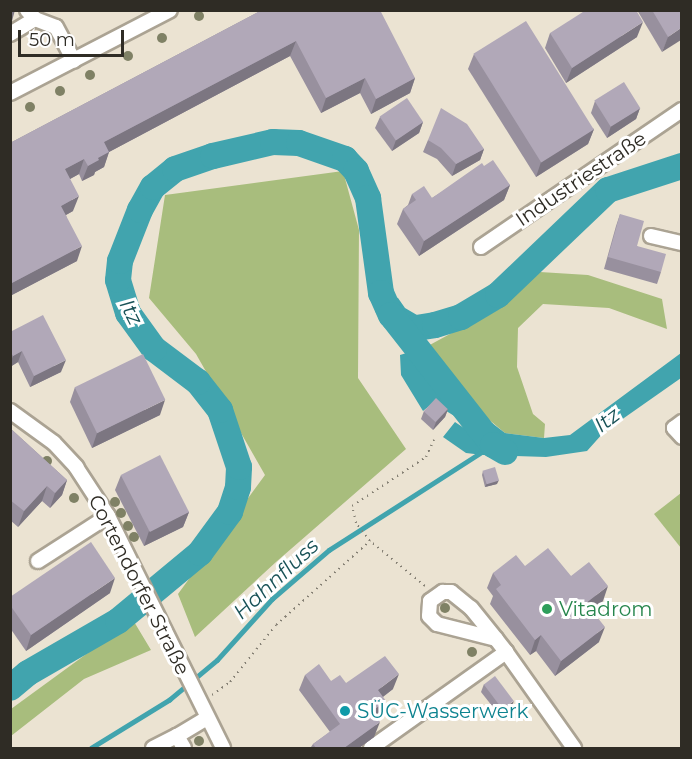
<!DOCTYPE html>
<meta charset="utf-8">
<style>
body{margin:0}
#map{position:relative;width:692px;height:759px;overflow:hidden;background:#ebe3d2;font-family:Montserrat,sans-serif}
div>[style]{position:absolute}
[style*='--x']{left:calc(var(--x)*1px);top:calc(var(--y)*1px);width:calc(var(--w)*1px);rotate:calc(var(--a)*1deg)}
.green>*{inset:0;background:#a8bd7d}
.water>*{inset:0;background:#41a4ae}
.stream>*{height:4.5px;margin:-2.25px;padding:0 2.25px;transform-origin:2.25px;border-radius:2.25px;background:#41a4ae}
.river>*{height:26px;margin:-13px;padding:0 13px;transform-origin:13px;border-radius:13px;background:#41a4ae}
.path>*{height:2px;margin-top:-1px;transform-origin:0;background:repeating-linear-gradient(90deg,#847f73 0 1.5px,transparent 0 6px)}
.roads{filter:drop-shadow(2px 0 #aba393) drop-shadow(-2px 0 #aba393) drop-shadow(0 2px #aba393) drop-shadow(0 -2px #aba393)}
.minor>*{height:14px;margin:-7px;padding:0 7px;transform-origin:7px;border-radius:7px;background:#fff}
.trees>*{width:10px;height:10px;margin:-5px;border-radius:50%;background:#7f8165}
.wall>*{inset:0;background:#98909e}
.shaded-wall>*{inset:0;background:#7c7681}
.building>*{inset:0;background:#b1a8b8;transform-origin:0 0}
.dots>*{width:16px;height:16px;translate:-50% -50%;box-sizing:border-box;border:3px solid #fff;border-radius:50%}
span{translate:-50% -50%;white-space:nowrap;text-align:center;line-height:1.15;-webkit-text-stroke:6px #fff;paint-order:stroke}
.street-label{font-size:20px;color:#2f2c25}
.leisure-label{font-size:20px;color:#27864d}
.left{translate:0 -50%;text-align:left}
.culture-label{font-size:20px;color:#0d838f}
.water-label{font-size:21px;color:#195257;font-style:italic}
.frame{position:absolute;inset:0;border:12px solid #2f2c25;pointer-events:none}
.scale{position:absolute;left:18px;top:30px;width:106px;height:27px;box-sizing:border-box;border:3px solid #2f2c25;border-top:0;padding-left:8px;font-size:18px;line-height:21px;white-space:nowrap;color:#2f2c25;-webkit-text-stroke:4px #fff;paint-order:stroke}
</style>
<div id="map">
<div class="green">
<i style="clip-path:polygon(343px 171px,359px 230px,358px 378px,406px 449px,276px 562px,195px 637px,178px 594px,265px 475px,196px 354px,149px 298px,165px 195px)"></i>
<i style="clip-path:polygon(540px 272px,588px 275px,662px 299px,667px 329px,609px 308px,543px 304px,518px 328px,517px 367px,533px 414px,545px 424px,544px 438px,505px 433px,475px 408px,426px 347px,496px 309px)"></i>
<i style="clip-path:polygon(681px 493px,681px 548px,654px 514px)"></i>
<i style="clip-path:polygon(133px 620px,151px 650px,84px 679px,11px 736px,11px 709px)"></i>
</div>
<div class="water">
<i style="clip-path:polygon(374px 291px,398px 298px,405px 308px,417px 315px,414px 336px,397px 336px,384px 327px,375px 311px)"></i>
<i style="clip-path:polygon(426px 347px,475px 408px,461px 420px,433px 403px,423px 411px,401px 375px,400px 355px)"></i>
<i style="clip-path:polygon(681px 353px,681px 378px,604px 432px,587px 451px,546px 457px,483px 455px,466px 453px,443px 437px,455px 422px,473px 434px,492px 423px,505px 433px,544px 438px,570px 435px)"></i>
</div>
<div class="stream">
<i style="--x:91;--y:748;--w:92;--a:-31.6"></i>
<i style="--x:169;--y:700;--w:62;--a:-39.8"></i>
<i style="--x:217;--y:660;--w:82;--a:-48"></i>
<i style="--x:272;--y:599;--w:75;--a:-40.7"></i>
<i style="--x:329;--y:550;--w:179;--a:-32.7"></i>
</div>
<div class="river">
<i style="--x:404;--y:330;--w:31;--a:-9"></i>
<i style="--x:435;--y:325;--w:27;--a:-17"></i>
<i style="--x:461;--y:317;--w:43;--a:-30.7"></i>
<i style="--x:498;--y:295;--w:152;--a:-43.7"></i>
<i style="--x:608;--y:190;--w:78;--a:-18"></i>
<i style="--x:10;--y:688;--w:23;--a:-40"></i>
<i style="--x:28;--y:673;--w:104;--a:-30"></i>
<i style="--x:118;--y:621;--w:107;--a:-39.7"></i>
<i style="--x:200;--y:553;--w:51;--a:-53.8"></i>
<i style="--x:230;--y:512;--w:26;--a:-72"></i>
<i style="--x:238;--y:487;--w:20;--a:-87"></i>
<i style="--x:239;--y:467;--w:60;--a:-108.4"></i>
<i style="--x:220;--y:410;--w:36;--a:-128"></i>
<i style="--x:198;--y:382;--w:55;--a:-143.1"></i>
<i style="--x:154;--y:349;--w:44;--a:-125.8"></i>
<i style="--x:128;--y:313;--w:34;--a:-107"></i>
<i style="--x:118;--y:280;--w:19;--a:-84"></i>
<i style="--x:120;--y:261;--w:55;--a:-68.6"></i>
<i style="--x:140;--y:210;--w:26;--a:-61"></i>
<i style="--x:153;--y:187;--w:28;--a:-39"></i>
<i style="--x:175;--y:169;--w:40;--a:-18.9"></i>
<i style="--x:213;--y:156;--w:62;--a:-13.1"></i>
<i style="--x:273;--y:142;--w:26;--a:2"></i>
<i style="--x:299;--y:143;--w:49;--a:19.2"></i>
<i style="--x:345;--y:159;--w:16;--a:47"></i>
<i style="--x:356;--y:171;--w:30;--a:66"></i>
<i style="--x:368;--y:198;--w:96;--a:82.2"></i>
<i style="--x:381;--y:293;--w:24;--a:66"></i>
<i style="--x:391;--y:315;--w:165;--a:51.9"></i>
<i style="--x:493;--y:445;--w:14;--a:30"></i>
</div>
<div class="path">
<i style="--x:425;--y:586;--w:71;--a:-140.7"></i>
<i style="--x:370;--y:541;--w:23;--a:-128"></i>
<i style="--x:356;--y:523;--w:17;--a:-103"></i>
<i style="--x:352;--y:506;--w:89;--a:-33.5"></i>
<i style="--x:426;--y:457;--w:19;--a:-65"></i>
<i style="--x:212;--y:695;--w:22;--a:-36"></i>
<i style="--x:230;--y:682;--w:73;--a:-51.1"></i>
<i style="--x:276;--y:625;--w:126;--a:-41.8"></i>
</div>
<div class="roads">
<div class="minor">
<i style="--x:27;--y:10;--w:12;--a:48"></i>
<i style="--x:35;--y:19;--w:22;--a:21"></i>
<i style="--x:56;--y:27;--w:38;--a:62"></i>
<i style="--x:10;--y:34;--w:29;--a:-31"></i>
<i style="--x:10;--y:93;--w:180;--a:-27.4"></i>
<i style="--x:651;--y:236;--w:32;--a:13"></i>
<i style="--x:481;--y:247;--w:243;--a:-34.3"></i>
<i style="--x:10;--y:411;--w:54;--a:36"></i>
<i style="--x:54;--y:443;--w:33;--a:47"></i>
<i style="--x:76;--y:467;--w:59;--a:56.9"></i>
<i style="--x:108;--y:516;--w:259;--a:63.6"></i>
<i style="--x:682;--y:422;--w:10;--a:143"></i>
<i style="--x:674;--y:428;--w:12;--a:48"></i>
<i style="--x:38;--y:561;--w:83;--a:-32.7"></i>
<i style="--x:496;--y:639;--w:61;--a:-165.7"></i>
<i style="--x:437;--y:624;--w:11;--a:-135"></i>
<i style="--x:429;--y:616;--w:15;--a:-86"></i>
<i style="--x:430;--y:601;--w:16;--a:-35"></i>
<i style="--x:443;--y:592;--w:8;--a:0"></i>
<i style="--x:451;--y:592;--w:26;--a:39"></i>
<i style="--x:471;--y:608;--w:40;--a:51"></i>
<i style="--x:496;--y:639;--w:16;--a:52"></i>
<i style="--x:506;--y:652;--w:118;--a:54.7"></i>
<i style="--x:153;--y:748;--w:27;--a:-27"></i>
<i style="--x:184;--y:748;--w:14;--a:-120"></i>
<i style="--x:177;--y:736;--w:35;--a:-31"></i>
<i style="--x:371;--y:748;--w:166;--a:-35.4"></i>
</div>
</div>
<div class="trees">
<i style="left:199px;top:16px"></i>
<i style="left:162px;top:38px"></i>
<i style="left:128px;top:56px"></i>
<i style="left:90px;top:75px"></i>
<i style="left:60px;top:91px"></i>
<i style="left:30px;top:107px"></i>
<i style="left:47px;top:461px"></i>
<i style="left:74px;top:498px"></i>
<i style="left:115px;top:502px"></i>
<i style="left:121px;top:513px"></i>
<i style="left:128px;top:526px"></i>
<i style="left:134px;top:537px"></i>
<i style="left:445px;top:608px"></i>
<i style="left:472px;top:652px"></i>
<i style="left:199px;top:741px"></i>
</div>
<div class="wall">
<i style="clip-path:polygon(262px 10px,415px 78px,410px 93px,371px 114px,360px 93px,321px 113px,290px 56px,109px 152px,104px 167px,95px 172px,94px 175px,82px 181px,79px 174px,70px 179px,73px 211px,66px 215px,77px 261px,10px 296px,10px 143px)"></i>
<i style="clip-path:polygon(637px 10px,681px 10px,662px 52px)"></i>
<i style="clip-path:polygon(550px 33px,637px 37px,566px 83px,545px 48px)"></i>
<i style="clip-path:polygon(474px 54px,594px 129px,588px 144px,536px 177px,468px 69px)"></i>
<i style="clip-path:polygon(595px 101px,640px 108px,636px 119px,607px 138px,591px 113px)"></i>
<i style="clip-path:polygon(380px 117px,423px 122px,419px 133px,392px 151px,375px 128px)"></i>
<i style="clip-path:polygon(428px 140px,484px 149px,480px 160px,452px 176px,437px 159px,423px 152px)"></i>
<i style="clip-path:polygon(484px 166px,510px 185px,504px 200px,419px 256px,397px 224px,403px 209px,408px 205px,412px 194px,432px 198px)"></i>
<i style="clip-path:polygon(620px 214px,637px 246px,661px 272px,657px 284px,604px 269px,616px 226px)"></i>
<i style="clip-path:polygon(10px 332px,61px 372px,30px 387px,18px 362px,10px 367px)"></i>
<i style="clip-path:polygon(75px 387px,160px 415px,92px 448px,70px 402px)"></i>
<i style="clip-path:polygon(448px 409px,445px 417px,433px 430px,421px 419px,424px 411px)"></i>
<i style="clip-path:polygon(10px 428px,67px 480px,62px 495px,50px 508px,42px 501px,18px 527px,10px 520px)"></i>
<i style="clip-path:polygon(483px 471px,497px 484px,485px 487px,482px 475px)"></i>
<i style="clip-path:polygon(121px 475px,189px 512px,183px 527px,144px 546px,115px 490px)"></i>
<i style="clip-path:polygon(525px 566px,571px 576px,603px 601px,591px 610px,599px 642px,555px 676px,536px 651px,530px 655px,490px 604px,493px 596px,487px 588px,493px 573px)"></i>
<i style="clip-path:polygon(110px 593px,26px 651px,10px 628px,10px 597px)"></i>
<i style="clip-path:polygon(305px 675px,331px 681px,393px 689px,383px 697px,380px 716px,377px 719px,374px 737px,359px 748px,309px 748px,311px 747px,313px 744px,330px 732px,299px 690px)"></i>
<i style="clip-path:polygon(484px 684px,511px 708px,500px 716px,481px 692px)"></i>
</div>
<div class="shaded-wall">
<i style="clip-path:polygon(14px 10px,15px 10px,12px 21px,10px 21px,10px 13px)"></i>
<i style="clip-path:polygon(643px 22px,637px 37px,566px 83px,572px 68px)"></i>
<i style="clip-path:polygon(681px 28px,681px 40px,662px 52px,668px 37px)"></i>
<i style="clip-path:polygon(296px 41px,290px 56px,109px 152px,104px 167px,95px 172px,94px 175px,82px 181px,88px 166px,104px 142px)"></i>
<i style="clip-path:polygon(365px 78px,360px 93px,321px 113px,326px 98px)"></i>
<i style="clip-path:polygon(415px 78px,410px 93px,371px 114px,376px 99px)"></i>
<i style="clip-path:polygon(640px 108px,636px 119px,607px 138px,611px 126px)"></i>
<i style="clip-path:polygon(423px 122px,419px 133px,392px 151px,396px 140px)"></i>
<i style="clip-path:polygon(594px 129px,588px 144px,536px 177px,541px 162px)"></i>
<i style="clip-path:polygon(484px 149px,480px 160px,452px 176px,456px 164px)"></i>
<i style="clip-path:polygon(84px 159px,79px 174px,59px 185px,65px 169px)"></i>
<i style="clip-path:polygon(510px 185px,504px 200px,419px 256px,424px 241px)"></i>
<i style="clip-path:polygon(79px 196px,73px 211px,55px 221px,61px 206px)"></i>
<i style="clip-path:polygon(82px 246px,77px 261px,10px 296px,10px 284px)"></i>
<i style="clip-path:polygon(22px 351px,18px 362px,10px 367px,10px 363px,13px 356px)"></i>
<i style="clip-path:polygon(66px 360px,61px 372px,30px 387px,34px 376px)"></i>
<i style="clip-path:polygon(165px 400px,160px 415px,92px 448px,97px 433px)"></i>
<i style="clip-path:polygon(448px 409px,445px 417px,433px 430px,436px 422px)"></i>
<i style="clip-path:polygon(67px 480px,62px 495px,50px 508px,55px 493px)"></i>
<i style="clip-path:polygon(499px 480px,497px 484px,485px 487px,487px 483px)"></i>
<i style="clip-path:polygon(47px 486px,42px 501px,18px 527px,24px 511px)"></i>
<i style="clip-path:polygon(189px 512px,183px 527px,144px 546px,149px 531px)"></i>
<i style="clip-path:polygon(115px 578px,110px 593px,26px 651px,31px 635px)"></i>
<i style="clip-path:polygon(608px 586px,603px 601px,581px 618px,586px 603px)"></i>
<i style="clip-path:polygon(605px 627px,599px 642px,555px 676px,561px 661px)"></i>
<i style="clip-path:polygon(541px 635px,536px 651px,530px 655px,535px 640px)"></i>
<i style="clip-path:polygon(399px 674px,393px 689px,372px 705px,378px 690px)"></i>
<i style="clip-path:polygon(386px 701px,380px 716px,367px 727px,372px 711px)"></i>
<i style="clip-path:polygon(514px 701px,511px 708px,500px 716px,503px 709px)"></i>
<i style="clip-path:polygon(380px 722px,374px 737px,359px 748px,344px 748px)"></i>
</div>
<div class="building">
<i style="clip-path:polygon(262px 10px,380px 10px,415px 78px,376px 99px,365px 78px,326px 98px,296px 41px,104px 142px,109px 152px,98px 158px,99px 160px,88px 166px,84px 159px,65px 169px,79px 196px,61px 206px,82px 246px,10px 284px,10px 143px)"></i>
<i style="clip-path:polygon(586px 10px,636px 10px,643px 22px,572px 68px,550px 33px)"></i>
<i style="clip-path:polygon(652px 10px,681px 10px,681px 28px,668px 37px)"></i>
<i style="left:526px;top:21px;width:128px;height:62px;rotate:58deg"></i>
<i style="left:624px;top:82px;width:31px;height:35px;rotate:58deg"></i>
<i style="left:407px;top:98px;width:29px;height:33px;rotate:56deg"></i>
<i style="clip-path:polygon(441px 108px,467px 124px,484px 149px,456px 164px,441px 148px,428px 140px)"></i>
<i style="clip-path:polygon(493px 160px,510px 185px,424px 241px,403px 209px,416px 200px,412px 194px,424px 186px,432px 198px,482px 163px,484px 166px)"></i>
<i style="clip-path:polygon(620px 214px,644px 221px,637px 246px,666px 254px,661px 272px,608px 257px)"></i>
<i style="clip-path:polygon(43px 315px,66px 360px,34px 376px,22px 351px,13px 356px,10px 351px,10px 332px)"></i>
<i style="left:143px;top:354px;width:51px;height:76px;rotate:64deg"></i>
<i style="left:436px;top:398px;width:16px;height:18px;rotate:43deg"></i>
<i style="clip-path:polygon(10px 428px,67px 480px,55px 493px,47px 486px,24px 511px,10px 500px)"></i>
<i style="left:160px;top:455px;width:64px;height:44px;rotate:63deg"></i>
<i style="left:495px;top:467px;width:14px;height:13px;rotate:73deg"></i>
<i style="clip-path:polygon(91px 542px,115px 578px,31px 635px,10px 605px,10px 597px)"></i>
<i style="clip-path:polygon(548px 548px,571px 576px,589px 562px,608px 586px,586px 603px,605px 627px,561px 661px,541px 635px,535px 640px,496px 589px,501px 585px,493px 573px,516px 555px,525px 566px)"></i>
<i style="clip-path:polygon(385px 656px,399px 674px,378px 690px,386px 701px,372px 711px,380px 722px,344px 748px,316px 748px,313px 744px,340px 724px,305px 675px,319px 664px,331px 681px,340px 675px,346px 683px)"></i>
<i style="left:495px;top:676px;width:31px;height:14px;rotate:53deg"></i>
</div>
<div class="dots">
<i style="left:547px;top:609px;background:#2e9e5b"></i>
<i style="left:345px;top:711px;background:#0f9aa8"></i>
</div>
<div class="street-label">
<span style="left:581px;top:179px;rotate:-34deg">Industriestraße</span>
<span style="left:139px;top:585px;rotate:63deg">Cortendorfer Straße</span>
</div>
<div class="leisure-label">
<span class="left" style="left:559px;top:609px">Vitadrom</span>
</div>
<div class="culture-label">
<span class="left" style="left:357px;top:711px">SÜC-Wasserwerk</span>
</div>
<div class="water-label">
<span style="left:131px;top:312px;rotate:63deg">Itz</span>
<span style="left:607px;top:420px;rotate:-37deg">Itz</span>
<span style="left:276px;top:579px;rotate:-43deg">Hahnfluss</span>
</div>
<div class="frame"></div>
<div class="scale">50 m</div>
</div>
